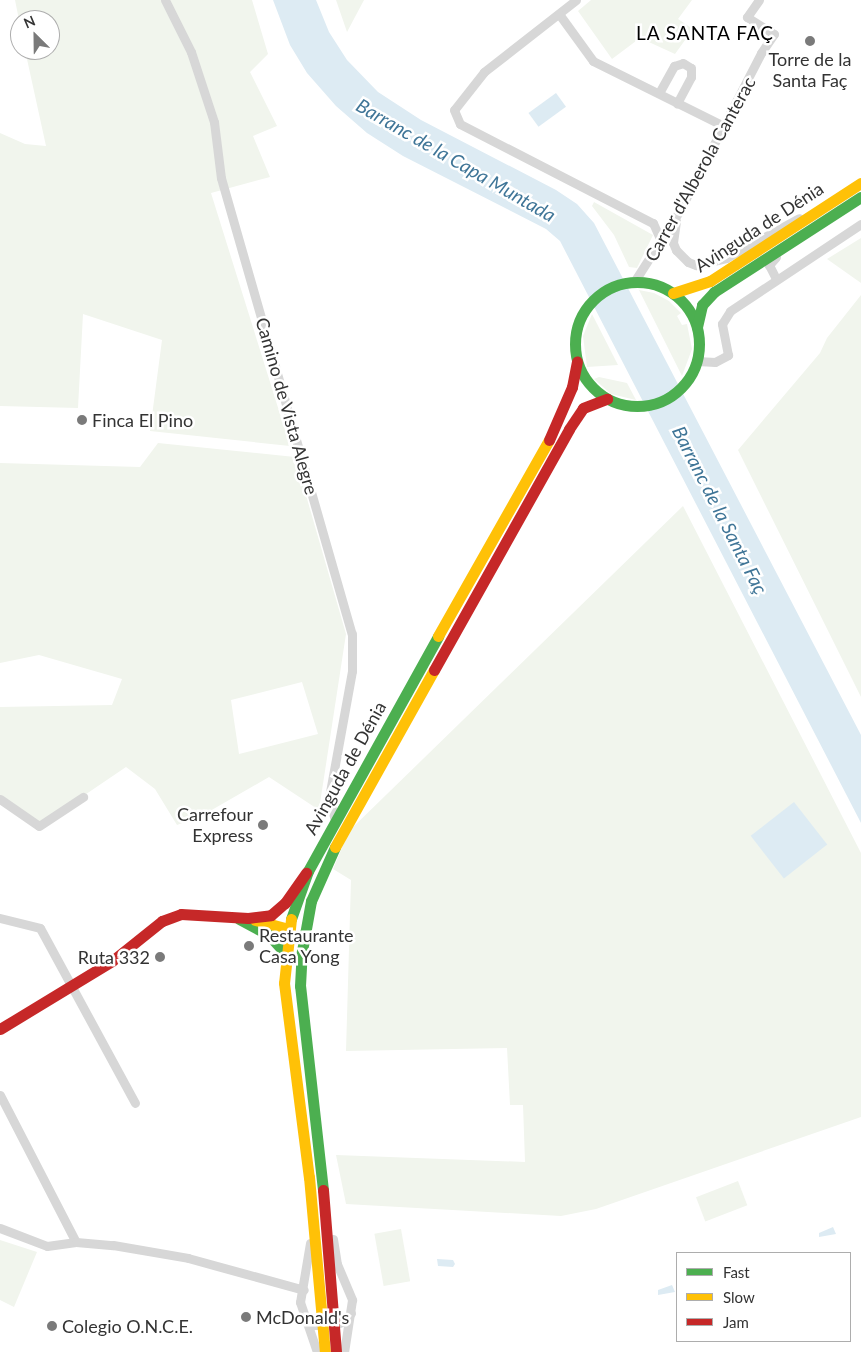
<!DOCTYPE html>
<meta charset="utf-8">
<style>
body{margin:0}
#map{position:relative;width:861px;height:1352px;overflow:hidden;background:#fff;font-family:Lato,sans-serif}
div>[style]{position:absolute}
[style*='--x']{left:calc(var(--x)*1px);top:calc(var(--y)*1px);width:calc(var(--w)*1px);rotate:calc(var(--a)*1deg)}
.green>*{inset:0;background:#f1f5ed;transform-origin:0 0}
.water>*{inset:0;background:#ddebf3;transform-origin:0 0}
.street>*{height:9px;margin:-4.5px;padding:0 4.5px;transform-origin:4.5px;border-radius:4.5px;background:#d7d7d7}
.fast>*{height:11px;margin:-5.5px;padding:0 5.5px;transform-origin:5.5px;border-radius:5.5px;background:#4caf50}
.fast>.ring{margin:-5.5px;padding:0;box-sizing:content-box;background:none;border:11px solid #4caf50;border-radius:50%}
.slow>*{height:11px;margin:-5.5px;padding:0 5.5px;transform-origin:5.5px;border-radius:5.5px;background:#ffc107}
.jam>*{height:11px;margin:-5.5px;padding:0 5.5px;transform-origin:5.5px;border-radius:5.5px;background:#c62828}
.dots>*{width:14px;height:14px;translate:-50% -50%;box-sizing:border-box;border:2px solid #fff;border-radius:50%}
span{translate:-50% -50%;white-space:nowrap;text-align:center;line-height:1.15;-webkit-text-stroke:5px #fff;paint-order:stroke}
.poi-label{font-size:18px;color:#333}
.left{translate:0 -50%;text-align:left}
.right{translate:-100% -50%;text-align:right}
.street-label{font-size:18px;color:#333}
.neighbourhood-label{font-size:19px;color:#000;letter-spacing:1px}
.water-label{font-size:19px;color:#3f7597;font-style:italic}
.legend{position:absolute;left:676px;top:1252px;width:175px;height:90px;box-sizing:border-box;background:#fff;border:1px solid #adadad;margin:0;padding:6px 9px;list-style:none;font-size:15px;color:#333}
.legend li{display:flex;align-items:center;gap:10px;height:25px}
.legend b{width:25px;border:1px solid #adadad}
.north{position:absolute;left:10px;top:10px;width:50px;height:50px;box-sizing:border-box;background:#fff;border:1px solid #adadad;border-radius:50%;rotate:337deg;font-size:14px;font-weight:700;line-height:20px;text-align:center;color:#333}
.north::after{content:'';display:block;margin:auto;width:18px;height:22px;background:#7a7a7a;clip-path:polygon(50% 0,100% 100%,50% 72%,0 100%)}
</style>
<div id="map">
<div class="green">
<i style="clip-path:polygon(15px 0,252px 0,268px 54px,250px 72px,277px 126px,253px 136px,270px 177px,211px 193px,290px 446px,150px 431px,162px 340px,83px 314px,78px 408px,0 406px,0 133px,25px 144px,46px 146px,25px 50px,50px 50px,50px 20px,20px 20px,20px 25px)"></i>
<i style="clip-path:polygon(336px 0,364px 0,347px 32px)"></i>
<i style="clip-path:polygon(591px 0,692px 0,678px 19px,693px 29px,675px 54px,640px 38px,612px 59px,578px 11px)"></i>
<i style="clip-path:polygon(594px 202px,653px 235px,637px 268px,629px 267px,614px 235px,592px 206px)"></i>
<i style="clip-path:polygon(861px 238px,861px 283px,827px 259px)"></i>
<i style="clip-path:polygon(639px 290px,654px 293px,669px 301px,681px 313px,677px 316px,682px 325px,687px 324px,692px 349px,682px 376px)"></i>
<i style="clip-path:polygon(861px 295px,861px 697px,738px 450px,820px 353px,827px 338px)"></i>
<i style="clip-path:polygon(592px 314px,618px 365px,587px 367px,583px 336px)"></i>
<i style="clip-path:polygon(599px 377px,627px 383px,636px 400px,611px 394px,594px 379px)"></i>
<i style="clip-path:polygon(evenodd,158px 443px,295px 457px,346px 634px,319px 810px,269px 777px,203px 815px,177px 825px,155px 789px,126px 767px,39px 826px,0 799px,0 707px,112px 705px,122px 679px,39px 655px,0 663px,0 463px,140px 467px,158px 443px,302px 682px,318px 734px,239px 754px,231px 700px,302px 682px)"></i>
<i style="clip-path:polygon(683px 506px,861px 853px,861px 1117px,596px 1209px,561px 1216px,346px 1204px,336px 1155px,525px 1162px,523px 1105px,510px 1105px,507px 1048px,346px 1051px,351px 880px,333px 869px,349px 831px)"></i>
<i style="left:738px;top:1181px;width:26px;height:45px;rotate:69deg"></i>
<i style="left:401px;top:1229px;width:53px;height:27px;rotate:80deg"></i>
<i style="clip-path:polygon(0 1240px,37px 1252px,14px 1307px,0 1300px)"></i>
</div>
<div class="water">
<i style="clip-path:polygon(273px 0,316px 0,329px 32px,347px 60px,378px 92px,421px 120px,556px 190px,577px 204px,594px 223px,861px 735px,861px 823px,560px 241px,546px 229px,403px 156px,367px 133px,336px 106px,307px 73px,290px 45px)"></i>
<i style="left:556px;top:93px;width:17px;height:34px;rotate:54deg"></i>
<i style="left:794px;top:802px;width:54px;height:55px;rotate:52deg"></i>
<i style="clip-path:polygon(833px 1227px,836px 1234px,819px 1237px,819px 1233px)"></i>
<i style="clip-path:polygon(437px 1259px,453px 1260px,455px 1264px,453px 1267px,438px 1266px)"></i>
<i style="clip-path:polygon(672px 1285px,675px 1292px,658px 1295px,658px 1290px)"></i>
</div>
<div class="street">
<i style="--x:165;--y:0;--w:58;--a:63.4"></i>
<i style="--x:191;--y:52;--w:74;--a:71.8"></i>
<i style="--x:214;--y:122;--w:56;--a:82.9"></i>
<i style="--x:221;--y:178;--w:474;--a:74"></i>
<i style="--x:352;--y:634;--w:37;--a:90"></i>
<i style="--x:352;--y:671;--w:129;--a:100.3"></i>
<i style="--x:329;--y:798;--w:23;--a:75"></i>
<i style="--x:576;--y:0;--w:117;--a:142"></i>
<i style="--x:484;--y:72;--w:48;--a:128.3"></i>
<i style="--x:454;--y:110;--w:15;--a:67"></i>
<i style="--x:460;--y:124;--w:217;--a:27.2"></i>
<i style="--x:653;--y:223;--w:20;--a:66"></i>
<i style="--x:559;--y:14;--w:58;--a:54.1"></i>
<i style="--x:593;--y:61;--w:146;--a:26.4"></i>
<i style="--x:659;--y:93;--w:31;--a:-61"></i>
<i style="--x:674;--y:66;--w:9;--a:-18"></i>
<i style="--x:683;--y:63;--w:9;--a:32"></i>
<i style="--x:691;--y:68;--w:9;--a:90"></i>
<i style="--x:691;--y:77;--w:30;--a:118"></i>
<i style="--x:676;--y:221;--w:22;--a:98"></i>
<i style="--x:673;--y:243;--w:8;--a:67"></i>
<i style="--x:676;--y:250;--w:17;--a:45"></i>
<i style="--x:688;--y:262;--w:9;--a:21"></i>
<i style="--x:696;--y:265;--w:31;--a:-13"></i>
<i style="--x:726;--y:258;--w:83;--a:-28.7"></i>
<i style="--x:776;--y:257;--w:11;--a:131"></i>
<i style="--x:769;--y:265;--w:16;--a:63"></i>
<i style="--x:634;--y:282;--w:85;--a:-57.4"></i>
<i style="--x:680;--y:210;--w:177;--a:-62.7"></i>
<i style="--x:761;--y:53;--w:23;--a:-56"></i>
<i style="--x:774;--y:34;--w:32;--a:-148"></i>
<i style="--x:747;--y:17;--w:21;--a:-55"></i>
<i style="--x:697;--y:361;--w:18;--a:3"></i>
<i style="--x:715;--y:362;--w:15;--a:-28"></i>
<i style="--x:728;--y:355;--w:32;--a:-101"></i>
<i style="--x:722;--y:324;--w:15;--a:-58"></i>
<i style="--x:730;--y:311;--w:157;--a:-33.6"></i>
<i style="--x:0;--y:799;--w:47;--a:34.7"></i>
<i style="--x:39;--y:826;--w:53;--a:-33.4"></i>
<i style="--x:0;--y:918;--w:41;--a:14"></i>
<i style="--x:40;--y:928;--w:199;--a:61.5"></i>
<i style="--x:0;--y:1095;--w:165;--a:62.7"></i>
<i style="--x:0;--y:1228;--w:50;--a:21"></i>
<i style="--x:47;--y:1246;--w:29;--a:-8"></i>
<i style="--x:76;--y:1242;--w:37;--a:5"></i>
<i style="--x:113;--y:1245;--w:76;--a:9.8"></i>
<i style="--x:188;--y:1258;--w:120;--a:15.4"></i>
<i style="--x:333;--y:1239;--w:25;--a:81"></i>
<i style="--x:337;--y:1264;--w:39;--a:67"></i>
<i style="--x:352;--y:1300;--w:53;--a:98.7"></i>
<i style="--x:310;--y:1243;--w:60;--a:99.6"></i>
<i style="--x:300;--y:1302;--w:53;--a:71.2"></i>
<i style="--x:304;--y:1319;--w:11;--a:34"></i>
<i style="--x:313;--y:1325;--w:21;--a:0"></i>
<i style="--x:334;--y:1325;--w:12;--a:-20"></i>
<i style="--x:345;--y:1321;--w:10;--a:-53"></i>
</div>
<div class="fast">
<i class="ring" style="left:575px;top:282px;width:113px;height:113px"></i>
<i style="--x:697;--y:327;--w:23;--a:-77"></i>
<i style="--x:702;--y:305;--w:18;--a:-47"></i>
<i style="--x:714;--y:292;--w:175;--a:-32.9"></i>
<i style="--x:239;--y:919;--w:34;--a:28"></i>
<i style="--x:269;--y:935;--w:24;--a:48"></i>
<i style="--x:291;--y:919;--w:51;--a:-70.5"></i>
<i style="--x:308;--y:871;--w:269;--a:-61"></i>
<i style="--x:323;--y:1190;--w:205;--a:-96.4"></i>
<i style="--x:300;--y:986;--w:35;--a:-87"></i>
<i style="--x:302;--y:951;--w:51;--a:-79.8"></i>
<i style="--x:311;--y:901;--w:59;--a:-66"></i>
</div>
<div class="slow">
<i style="--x:673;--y:293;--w:39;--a:-18"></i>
<i style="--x:710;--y:281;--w:180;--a:-33"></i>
<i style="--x:438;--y:636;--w:225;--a:-60.5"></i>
<i style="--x:335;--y:847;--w:203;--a:-60.8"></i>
<i style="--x:291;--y:919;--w:64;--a:96.2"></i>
<i style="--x:284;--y:983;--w:196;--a:82.7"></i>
<i style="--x:309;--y:1177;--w:176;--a:84.8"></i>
<i style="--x:255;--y:920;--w:35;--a:15"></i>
</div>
<div class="jam">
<i style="--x:549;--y:440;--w:58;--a:-66.5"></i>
<i style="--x:572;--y:387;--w:26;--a:-79"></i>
<i style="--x:434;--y:670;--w:276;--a:-60.7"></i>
<i style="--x:569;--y:429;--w:25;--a:-56"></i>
<i style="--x:583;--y:408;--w:26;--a:-21"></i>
<i style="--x:0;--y:1029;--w:131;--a:-31.3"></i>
<i style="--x:112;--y:961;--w:64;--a:-38.7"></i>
<i style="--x:162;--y:921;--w:20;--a:-20"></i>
<i style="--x:181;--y:914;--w:67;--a:3.4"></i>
<i style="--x:248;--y:918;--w:23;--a:-7"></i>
<i style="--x:271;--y:915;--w:18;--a:-41"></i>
<i style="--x:285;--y:903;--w:37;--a:-55"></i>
<i style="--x:323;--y:1190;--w:163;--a:85.4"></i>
</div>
<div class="dots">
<i style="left:810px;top:41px;background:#7a7a7a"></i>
<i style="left:82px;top:420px;background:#7a7a7a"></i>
<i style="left:263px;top:825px;background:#7a7a7a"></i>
<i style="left:249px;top:946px;background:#7a7a7a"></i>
<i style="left:160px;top:957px;background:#7a7a7a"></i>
<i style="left:246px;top:1317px;background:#7a7a7a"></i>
<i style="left:52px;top:1326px;background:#7a7a7a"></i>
</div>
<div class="poi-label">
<span style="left:810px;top:70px">Torre de la<br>Santa Faç</span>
<span class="left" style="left:92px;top:420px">Finca El Pino</span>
<span class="right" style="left:253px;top:825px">Carrefour<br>Express</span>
<span class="left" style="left:259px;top:946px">Restaurante<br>Casa Yong</span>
<span class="right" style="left:150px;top:957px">Ruta 332</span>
<span class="left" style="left:256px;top:1317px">McDonald's</span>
<span class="left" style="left:62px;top:1326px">Colegio O.N.C.E.</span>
</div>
<div class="street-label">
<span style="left:700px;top:169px;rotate:-61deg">Carrer d'Alberola Canterac</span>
<span style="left:759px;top:227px;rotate:-33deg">Avinguda de Dénia</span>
<span style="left:287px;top:406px;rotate:74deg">Camino de Vista Alegre</span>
<span style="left:345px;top:768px;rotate:-61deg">Avinguda de Dénia</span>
</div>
<div class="neighbourhood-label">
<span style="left:705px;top:33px">LA SANTA FAÇ</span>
</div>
<div class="water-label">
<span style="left:456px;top:160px;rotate:30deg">Barranc de la Capa Muntada</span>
<span style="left:720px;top:510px;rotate:63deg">Barranc de la Santa Faç</span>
</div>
<ul class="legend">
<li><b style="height:6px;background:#4caf50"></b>Fast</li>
<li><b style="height:6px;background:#ffc107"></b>Slow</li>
<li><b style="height:6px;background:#c62828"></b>Jam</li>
</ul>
<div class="north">N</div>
</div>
